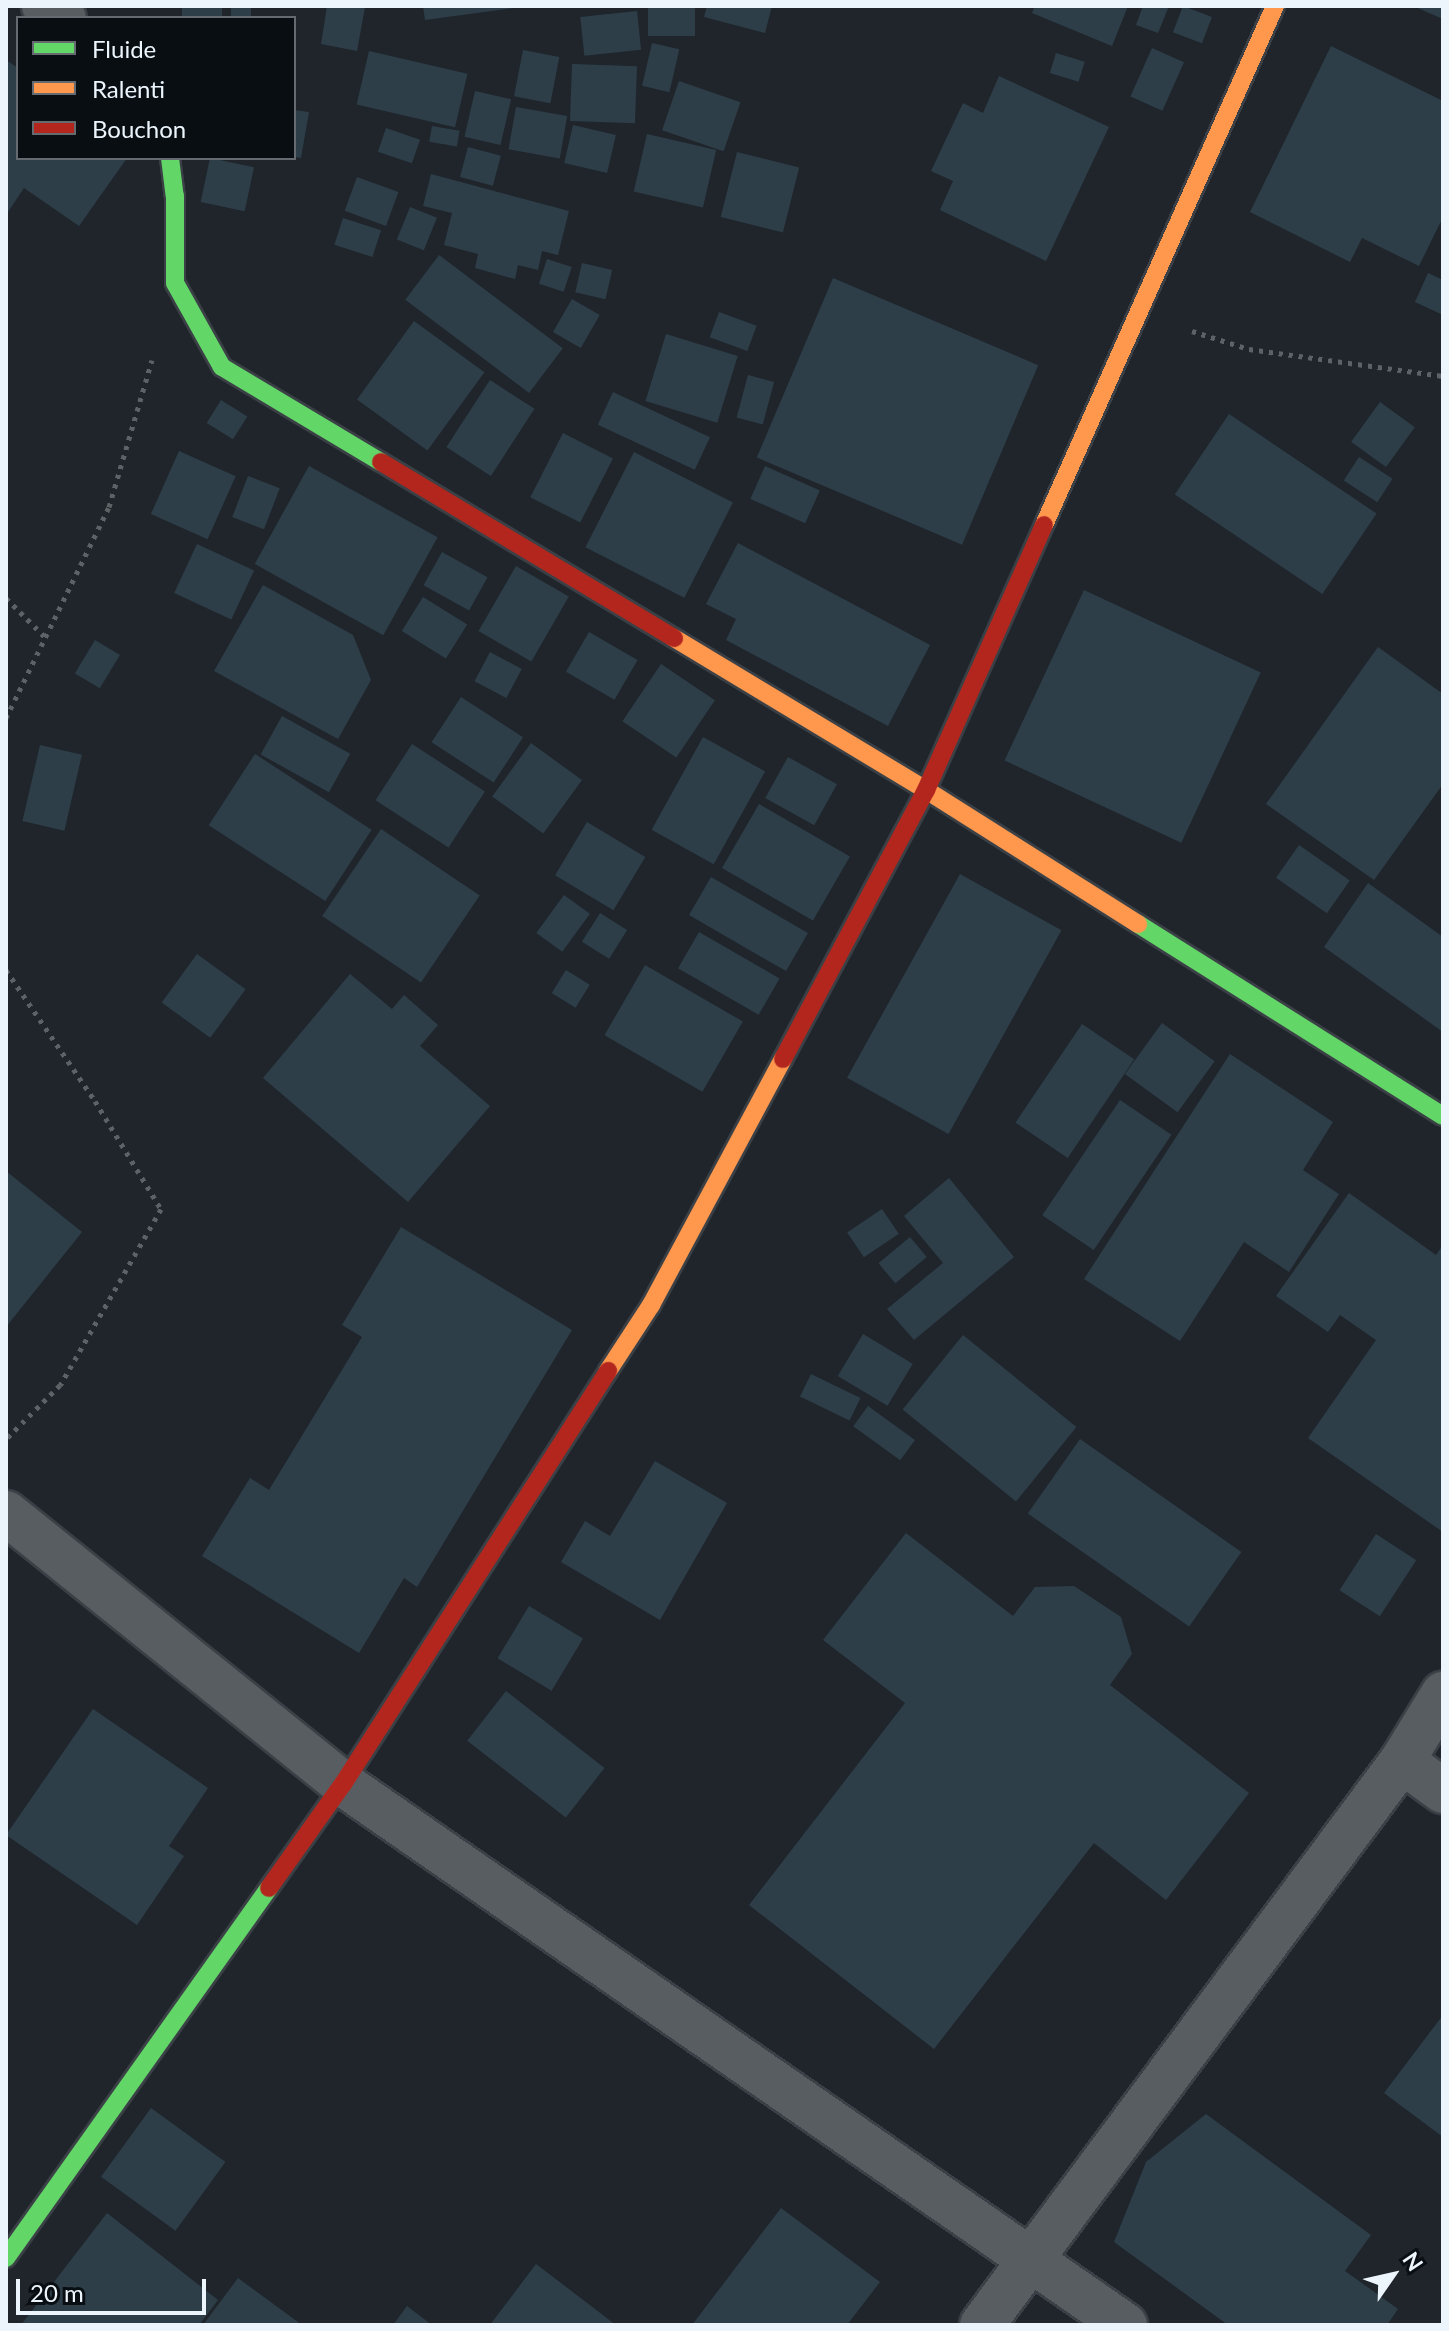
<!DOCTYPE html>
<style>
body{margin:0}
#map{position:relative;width:1449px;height:2331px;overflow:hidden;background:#1f252b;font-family:Lato,sans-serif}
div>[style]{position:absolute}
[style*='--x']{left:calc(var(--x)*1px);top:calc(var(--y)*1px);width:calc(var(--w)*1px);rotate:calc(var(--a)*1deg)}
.building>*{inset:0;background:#2d3e49;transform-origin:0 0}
.path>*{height:5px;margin-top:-2.5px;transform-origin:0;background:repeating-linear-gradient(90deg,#5d6266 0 4px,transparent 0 10px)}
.roads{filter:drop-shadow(2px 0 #3a4045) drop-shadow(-2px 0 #3a4045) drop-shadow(0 2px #3a4045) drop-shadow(0 -2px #3a4045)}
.street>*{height:44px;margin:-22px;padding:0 22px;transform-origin:22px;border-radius:22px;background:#585d62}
.fast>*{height:18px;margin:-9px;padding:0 9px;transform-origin:9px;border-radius:9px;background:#63d668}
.slow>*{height:18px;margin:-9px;padding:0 9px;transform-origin:9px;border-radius:9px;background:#ff974d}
.jam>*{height:18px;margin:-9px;padding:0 9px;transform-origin:9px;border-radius:9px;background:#b3261e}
span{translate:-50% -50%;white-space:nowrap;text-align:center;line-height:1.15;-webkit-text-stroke:7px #090e13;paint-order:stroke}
.frame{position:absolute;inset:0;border:8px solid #ecf4fc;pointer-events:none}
.legend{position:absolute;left:16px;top:16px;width:280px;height:144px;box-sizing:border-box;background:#090e13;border:2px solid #646a70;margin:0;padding:10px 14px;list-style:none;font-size:24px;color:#ecf4fc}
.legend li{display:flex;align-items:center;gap:16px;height:40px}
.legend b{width:40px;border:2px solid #646a70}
.north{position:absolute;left:1353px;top:2235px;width:80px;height:80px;-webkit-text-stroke:6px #090e13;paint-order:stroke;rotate:56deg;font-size:22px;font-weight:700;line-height:32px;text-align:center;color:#ecf4fc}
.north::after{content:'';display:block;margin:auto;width:28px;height:36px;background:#ecf4fc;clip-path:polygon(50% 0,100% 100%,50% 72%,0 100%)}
.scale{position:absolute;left:16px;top:2279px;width:190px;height:36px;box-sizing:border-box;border:4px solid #ecf4fc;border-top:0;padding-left:10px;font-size:24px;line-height:28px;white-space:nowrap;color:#ecf4fc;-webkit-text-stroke:6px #090e13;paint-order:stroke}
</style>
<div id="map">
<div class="building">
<i style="left:182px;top:6px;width:40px;height:12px"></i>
<i style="left:231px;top:6px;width:20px;height:12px"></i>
<i style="clip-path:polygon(327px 6px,365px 7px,357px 51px,321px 44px)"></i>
<i style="clip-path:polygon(423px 6px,513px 6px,513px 8px,425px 20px)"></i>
<i style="left:648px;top:6px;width:47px;height:30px"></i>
<i style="clip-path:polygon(707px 6px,772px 6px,765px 33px,704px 17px)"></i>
<i style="clip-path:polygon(1035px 6px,1128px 6px,1112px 46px,1032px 13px)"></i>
<i style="clip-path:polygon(1143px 6px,1169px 6px,1158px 33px,1136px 25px)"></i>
<i style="left:1183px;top:6px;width:31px;height:28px;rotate:21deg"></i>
<i style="clip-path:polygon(1413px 6px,1443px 6px,1443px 19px)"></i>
<i style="left:637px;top:11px;width:39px;height:57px;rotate:84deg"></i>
<i style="left:652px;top:43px;width:28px;height:44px;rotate:13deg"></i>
<i style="clip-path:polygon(1331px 46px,1443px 101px,1443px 217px,1419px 266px,1362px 238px,1350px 262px,1250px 212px)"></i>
<i style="left:1152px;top:48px;width:35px;height:53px;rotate:24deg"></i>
<i style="left:523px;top:50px;width:37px;height:47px;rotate:11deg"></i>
<i style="left:369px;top:51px;width:101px;height:55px;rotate:13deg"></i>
<i style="left:1056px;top:53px;width:30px;height:21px;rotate:17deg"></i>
<i style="clip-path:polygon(6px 60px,18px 68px,18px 158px,127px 158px,79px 226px,24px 188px,6px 215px)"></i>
<i style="left:572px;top:64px;width:65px;height:57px;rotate:2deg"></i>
<i style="clip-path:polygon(999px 76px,1109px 127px,1046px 261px,940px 210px,953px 181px,931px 171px,963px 103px,983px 113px)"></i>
<i style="left:679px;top:81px;width:65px;height:52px;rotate:19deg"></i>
<i style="left:475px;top:91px;width:37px;height:47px;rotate:13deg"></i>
<i style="left:516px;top:107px;width:52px;height:43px;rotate:10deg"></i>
<i style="clip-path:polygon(294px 110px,309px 112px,301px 158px,294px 157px)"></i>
<i style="left:573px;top:125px;width:44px;height:39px;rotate:13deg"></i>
<i style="left:432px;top:126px;width:28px;height:16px;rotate:10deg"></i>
<i style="left:386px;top:128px;width:36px;height:25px;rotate:19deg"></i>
<i style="left:647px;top:134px;width:71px;height:59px;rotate:13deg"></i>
<i style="left:468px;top:147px;width:34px;height:31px;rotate:15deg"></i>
<i style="left:737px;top:152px;width:64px;height:67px;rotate:14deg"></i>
<i style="left:210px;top:158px;width:45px;height:45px;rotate:12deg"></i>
<i style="clip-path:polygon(431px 174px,569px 211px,558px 255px,542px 251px,538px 270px,518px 265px,515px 279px,475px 268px,478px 254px,444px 245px,452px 213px,423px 206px)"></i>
<i style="left:357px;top:177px;width:44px;height:36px;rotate:20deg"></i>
<i style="left:410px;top:207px;width:29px;height:35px;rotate:22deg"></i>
<i style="left:343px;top:218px;width:40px;height:28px;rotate:18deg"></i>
<i style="left:439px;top:255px;width:155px;height:56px;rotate:37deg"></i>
<i style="left:547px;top:259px;width:26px;height:26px;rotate:18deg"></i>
<i style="left:582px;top:263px;width:31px;height:30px;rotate:13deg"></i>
<i style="clip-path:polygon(1428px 273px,1443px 280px,1443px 315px,1415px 302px)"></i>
<i style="left:833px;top:278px;width:223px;height:195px;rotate:23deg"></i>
<i style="left:572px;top:299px;width:32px;height:38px;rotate:30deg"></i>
<i style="left:719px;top:312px;width:40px;height:27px;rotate:20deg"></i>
<i style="left:414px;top:321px;width:87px;height:97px;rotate:36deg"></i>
<i style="left:666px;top:334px;width:75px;height:70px;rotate:17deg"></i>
<i style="left:748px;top:375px;width:27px;height:44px;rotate:15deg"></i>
<i style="left:490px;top:380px;width:53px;height:80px;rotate:33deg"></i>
<i style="left:613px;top:392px;width:107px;height:36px;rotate:25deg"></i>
<i style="left:221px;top:400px;width:31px;height:27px;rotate:32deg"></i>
<i style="left:1380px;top:402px;width:43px;height:49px;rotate:36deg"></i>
<i style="left:1229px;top:414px;width:178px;height:97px;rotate:34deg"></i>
<i style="left:563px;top:433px;width:56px;height:72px;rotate:27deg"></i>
<i style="left:179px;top:451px;width:62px;height:69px;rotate:24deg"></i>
<i style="left:634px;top:452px;width:111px;height:107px;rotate:27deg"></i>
<i style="left:1359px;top:457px;width:40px;height:28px;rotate:33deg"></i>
<i style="left:309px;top:466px;width:147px;height:112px;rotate:29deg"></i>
<i style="left:765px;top:466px;width:60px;height:36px;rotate:24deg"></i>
<i style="left:248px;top:476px;width:34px;height:44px;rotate:21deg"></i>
<i style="clip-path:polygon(738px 543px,930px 645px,888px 726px,726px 640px,736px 619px,706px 604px)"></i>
<i style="left:197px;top:544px;width:63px;height:54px;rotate:25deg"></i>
<i style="left:442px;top:552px;width:52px;height:38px;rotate:29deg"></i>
<i style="left:516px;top:566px;width:61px;height:75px;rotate:30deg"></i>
<i style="clip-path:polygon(263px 585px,353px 635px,371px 680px,338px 739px,214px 671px)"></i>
<i style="left:1084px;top:590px;width:195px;height:188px;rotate:25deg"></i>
<i style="left:423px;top:597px;width:52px;height:40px;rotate:32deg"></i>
<i style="left:589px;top:632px;width:56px;height:46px;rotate:30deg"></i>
<i style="left:95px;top:640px;width:29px;height:39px;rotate:31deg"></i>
<i style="clip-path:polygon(1378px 647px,1443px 694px,1443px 784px,1374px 880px,1266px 804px)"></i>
<i style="left:490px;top:652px;width:36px;height:33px;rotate:28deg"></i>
<i style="left:661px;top:664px;width:65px;height:69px;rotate:34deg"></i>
<i style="left:461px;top:697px;width:74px;height:54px;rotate:33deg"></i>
<i style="left:282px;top:716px;width:78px;height:44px;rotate:29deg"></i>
<i style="left:703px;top:737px;width:71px;height:106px;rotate:29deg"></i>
<i style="left:531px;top:743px;width:63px;height:66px;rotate:36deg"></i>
<i style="left:412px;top:744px;width:87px;height:67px;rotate:33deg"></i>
<i style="left:40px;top:745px;width:43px;height:78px;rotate:13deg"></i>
<i style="left:255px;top:754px;width:139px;height:85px;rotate:33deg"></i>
<i style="left:788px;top:757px;width:56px;height:47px;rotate:29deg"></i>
<i style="left:759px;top:804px;width:105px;height:74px;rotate:30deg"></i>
<i style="left:587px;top:822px;width:68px;height:62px;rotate:31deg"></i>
<i style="left:381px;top:829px;width:119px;height:105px;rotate:34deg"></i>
<i style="left:1299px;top:845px;width:62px;height:40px;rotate:35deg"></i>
<i style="left:960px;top:874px;width:116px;height:233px;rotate:29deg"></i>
<i style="left:711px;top:877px;width:112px;height:44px;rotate:30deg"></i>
<i style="clip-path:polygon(1368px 883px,1443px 937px,1443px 1032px,1324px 947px)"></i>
<i style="left:564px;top:895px;width:32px;height:47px;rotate:36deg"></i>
<i style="left:600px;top:913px;width:32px;height:34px;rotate:32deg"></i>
<i style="left:699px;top:932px;width:93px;height:42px;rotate:30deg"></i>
<i style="left:197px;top:954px;width:60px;height:60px;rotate:36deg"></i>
<i style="left:645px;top:965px;width:113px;height:81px;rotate:30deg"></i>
<i style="left:566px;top:970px;width:28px;height:27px;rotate:32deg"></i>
<i style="clip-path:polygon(350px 974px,392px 1009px,404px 995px,438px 1025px,420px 1046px,490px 1106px,408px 1202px,263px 1078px)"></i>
<i style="left:1162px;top:1023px;width:65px;height:63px;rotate:36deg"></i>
<i style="left:1082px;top:1024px;width:63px;height:119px;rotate:34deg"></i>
<i style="clip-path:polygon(1230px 1054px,1333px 1122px,1303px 1170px,1339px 1194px,1289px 1272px,1244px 1242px,1180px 1341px,1084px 1279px)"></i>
<i style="left:1120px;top:1100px;width:62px;height:139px;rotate:34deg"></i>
<i style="clip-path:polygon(6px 1171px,82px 1232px,6px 1327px)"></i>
<i style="clip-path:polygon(949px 1178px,1014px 1257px,914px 1340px,887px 1309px,943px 1263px,904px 1216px)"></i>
<i style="clip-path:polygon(1349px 1193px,1436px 1255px,1443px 1245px,1443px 1532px,1308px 1438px,1376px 1340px,1340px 1315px,1328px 1332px,1276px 1296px)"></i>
<i style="left:882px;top:1209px;width:30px;height:42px;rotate:56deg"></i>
<i style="clip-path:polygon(401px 1227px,572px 1330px,417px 1587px,404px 1578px,359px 1653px,202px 1556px,250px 1478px,269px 1490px,362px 1337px,342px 1325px)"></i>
<i style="left:910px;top:1237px;width:26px;height:41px;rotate:50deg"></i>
<i style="left:863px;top:1334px;width:58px;height:49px;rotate:31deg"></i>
<i style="left:963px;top:1335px;width:146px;height:96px;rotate:39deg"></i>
<i style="left:811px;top:1374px;width:55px;height:25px;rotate:26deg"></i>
<i style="left:868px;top:1406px;width:58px;height:25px;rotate:36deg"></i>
<i style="left:1080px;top:1439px;width:197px;height:91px;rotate:35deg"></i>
<i style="clip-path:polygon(655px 1461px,727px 1503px,660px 1620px,561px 1562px,585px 1521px,610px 1536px)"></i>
<i style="clip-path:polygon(906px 1533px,1013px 1616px,1035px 1587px,1074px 1586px,1121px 1617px,1132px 1654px,1110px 1685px,1249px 1793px,1166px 1900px,1094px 1843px,934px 2049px,749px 1905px,905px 1703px,823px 1640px)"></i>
<i style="left:1376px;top:1534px;width:48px;height:67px;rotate:33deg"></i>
<i style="left:529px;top:1606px;width:63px;height:61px;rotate:31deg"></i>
<i style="left:506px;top:1691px;width:125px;height:63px;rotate:38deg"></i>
<i style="clip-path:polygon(93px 1709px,208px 1788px,169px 1846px,184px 1856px,137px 1925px,6px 1835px)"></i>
<i style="clip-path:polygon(1443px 2015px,1443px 2137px,1384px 2093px)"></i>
<i style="left:151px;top:2108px;width:92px;height:85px;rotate:36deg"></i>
<i style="clip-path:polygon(1206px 2114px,1371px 2235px,1345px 2271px,1398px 2309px,1387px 2325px,1228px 2325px,1114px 2242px,1146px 2162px)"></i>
<i style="clip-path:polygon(781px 2208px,880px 2282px,847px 2325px,692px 2325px)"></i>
<i style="clip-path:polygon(107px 2213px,218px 2300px,199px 2325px,21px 2325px)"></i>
<i style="clip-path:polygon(536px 2264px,616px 2325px,490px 2325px)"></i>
<i style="clip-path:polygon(238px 2278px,302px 2325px,203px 2325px)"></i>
<i style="clip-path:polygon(407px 2306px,432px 2325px,393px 2325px)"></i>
</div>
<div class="path">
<i style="--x:1192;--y:331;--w:60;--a:17.5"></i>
<i style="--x:1249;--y:349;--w:196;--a:7.9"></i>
<i style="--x:6;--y:598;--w:55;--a:45"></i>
<i style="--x:6;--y:718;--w:235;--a:-64"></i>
<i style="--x:109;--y:507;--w:153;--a:-73.7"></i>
<i style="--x:6;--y:970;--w:158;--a:55.8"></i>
<i style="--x:95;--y:1101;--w:127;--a:58.6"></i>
<i style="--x:161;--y:1209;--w:203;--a:119.8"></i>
<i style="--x:60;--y:1385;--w:76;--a:135"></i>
</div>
<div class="roads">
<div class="street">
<i style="--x:44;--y:6;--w:23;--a:31"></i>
<i style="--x:6;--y:1513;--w:432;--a:38.8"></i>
<i style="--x:343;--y:1784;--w:951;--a:34.68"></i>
<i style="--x:1402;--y:1761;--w:51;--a:36.2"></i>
<i style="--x:982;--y:2325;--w:703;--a:-53.33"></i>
<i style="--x:1402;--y:1761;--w:79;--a:-58.5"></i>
</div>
<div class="fast">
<i style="--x:170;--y:158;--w:38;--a:83"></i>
<i style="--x:175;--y:196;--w:87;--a:90"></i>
<i style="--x:175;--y:283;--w:96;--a:60.8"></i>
<i style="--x:222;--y:367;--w:185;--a:30.9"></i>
<i style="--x:1138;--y:924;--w:360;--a:32.2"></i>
<i style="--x:6;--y:2258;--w:454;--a:-54.6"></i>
</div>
<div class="slow">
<i style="--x:1044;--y:525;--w:568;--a:-66.01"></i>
<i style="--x:674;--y:638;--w:294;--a:31.1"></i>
<i style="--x:926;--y:790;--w:251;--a:32.3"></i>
<i style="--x:608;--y:1371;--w:79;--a:-56.9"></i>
<i style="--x:651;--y:1305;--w:279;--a:-61.8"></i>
</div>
<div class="jam">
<i style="--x:381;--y:462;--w:342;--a:31"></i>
<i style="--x:783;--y:1059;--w:305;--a:-62"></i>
<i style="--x:926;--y:790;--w:290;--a:-66"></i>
<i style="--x:269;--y:1888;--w:128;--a:-54.6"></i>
<i style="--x:343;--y:1784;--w:491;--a:-57.3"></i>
</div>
</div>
<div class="frame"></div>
<ul class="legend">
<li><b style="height:10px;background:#63d668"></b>Fluide</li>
<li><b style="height:10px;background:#ff974d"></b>Ralenti</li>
<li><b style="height:10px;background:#b3261e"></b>Bouchon</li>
</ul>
<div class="north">N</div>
<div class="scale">20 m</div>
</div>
